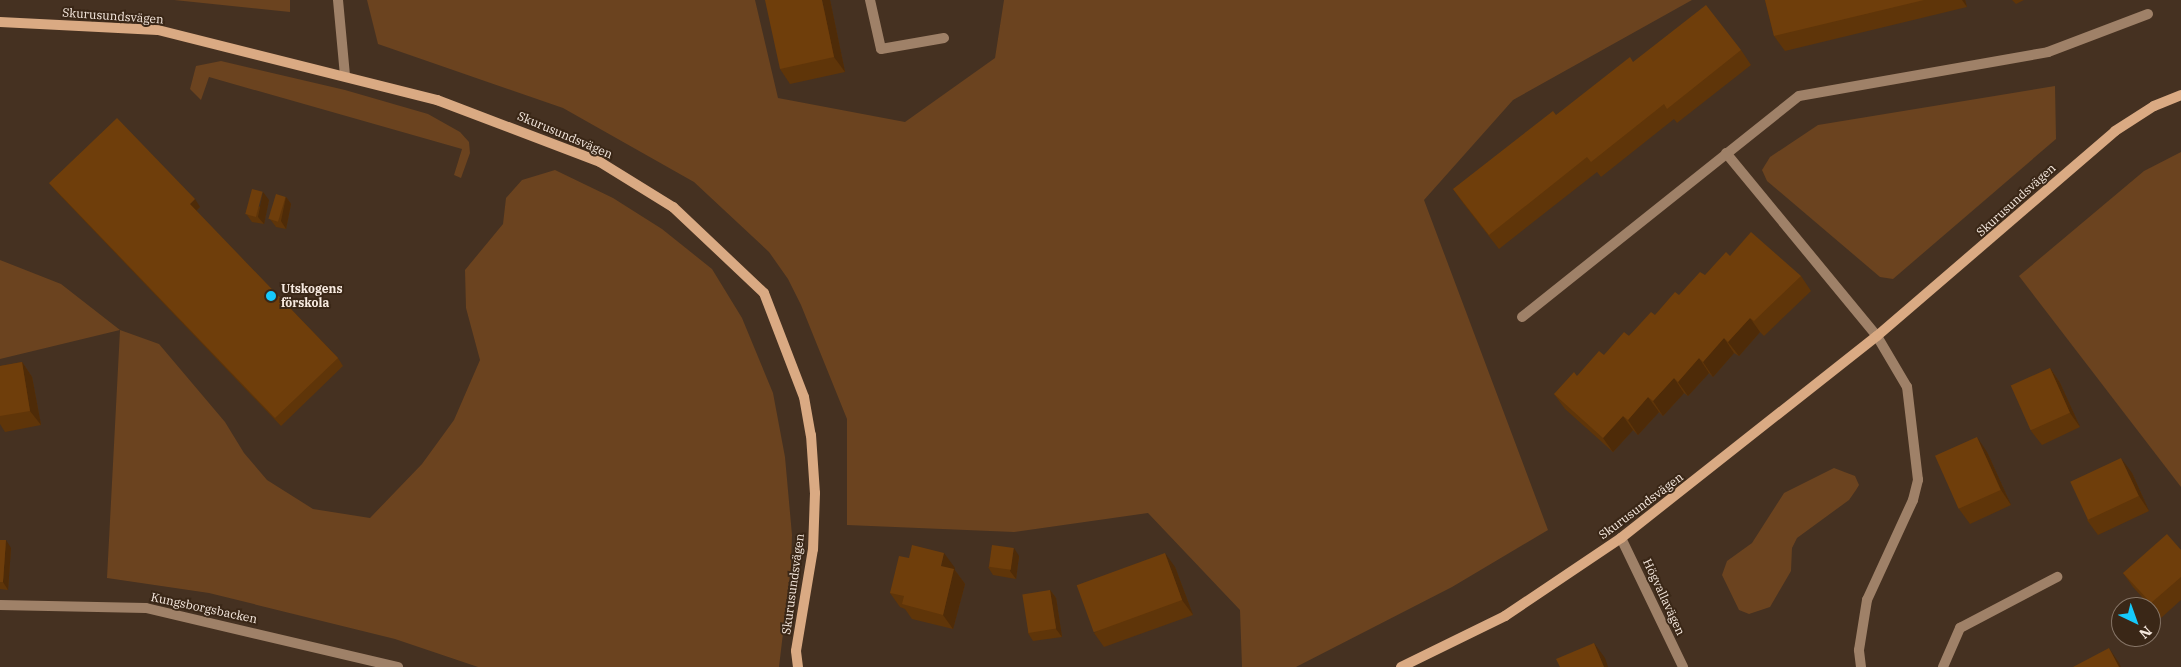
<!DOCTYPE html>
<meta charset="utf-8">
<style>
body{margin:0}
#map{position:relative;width:2181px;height:667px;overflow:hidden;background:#453121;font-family:"IBM Plex Serif",serif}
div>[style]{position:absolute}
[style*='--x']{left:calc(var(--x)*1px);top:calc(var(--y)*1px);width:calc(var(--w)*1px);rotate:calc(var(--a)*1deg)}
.green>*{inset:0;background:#6b431f}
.lane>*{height:10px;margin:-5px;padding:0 5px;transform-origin:5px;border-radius:5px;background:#9f8168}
.street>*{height:10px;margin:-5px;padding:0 5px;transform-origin:5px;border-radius:5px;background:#9f8168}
.secondary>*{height:10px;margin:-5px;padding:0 5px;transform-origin:5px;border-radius:5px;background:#daaa83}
.wall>*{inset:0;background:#5f3509}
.shaded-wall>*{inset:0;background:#4e2b08}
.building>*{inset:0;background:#6f3e0b;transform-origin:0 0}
.dots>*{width:14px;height:14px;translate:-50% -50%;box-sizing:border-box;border:2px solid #3a2717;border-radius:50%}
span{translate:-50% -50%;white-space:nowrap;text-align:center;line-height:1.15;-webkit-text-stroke:4px #3a2717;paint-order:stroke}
.street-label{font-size:12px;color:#f7eae0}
.poi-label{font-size:12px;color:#f7eae0;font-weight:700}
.left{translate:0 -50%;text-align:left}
.north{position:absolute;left:2111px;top:597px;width:50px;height:50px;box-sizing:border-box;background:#3a2717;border:1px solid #867567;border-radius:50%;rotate:138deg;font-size:14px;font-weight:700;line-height:20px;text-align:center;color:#f7eae0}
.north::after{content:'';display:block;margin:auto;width:18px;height:22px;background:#16cafb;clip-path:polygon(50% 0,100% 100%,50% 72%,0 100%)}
</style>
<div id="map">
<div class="green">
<i style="clip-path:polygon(174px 0,290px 0,290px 12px)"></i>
<i style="clip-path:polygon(367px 0,755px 0,778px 98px,905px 122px,995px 58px,1004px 0,1692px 0,1513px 100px,1424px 200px,1548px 530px,1452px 587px,1296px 667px,1242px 667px,1240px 610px,1148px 513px,1014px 532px,847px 525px,847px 419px,801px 305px,788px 279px,769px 252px,694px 182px,563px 108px,378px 44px)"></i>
<i style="clip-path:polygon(221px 61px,345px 90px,428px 114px,460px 132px,469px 142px,470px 153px,461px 178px,454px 175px,462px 149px,209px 77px,201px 100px,190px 89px,196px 66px)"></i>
<i style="clip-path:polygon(2055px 86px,2056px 139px,1893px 279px,1880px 277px,1767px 181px,1762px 170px,1770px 157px,1818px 125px)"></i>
<i style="clip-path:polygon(2181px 152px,2181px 487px,2019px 276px,2144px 171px)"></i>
<i style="clip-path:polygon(555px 170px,613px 198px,662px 229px,712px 269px,742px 318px,773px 393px,785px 457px,792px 535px,791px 566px,779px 667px,478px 667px,395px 639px,209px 593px,107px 578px,120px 330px,0 359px,0 260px,61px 284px,120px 330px,159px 344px,225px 422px,244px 453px,267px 480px,313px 509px,370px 518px,422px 464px,454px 420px,480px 360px,466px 308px,465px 270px,503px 224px,506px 198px,522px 180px)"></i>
<i style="clip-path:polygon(1834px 468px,1855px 476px,1859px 485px,1856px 490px,1849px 500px,1797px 538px,1792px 548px,1791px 571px,1770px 607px,1749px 614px,1739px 610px,1722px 575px,1727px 561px,1752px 543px,1784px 493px)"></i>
</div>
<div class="lane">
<i style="--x:870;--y:0;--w:50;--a:77.3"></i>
<i style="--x:881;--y:49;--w:64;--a:-9.9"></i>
<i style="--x:1726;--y:153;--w:237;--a:50.5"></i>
<i style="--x:1522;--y:317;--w:354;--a:-38.6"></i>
<i style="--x:1799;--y:96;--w:253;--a:-10"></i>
<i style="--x:2048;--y:52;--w:107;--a:-20.8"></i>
</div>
<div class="street">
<i style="--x:338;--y:0;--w:75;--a:84.7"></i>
<i style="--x:1621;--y:538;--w:143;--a:64.3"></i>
<i style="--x:0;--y:605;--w:146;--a:1.2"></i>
<i style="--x:146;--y:608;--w:259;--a:13.2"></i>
<i style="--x:1861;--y:667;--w:17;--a:-97"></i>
<i style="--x:1859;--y:650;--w:51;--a:-80.9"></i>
<i style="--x:1867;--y:600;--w:110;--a:-65.3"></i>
<i style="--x:1913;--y:500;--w:21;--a:-76"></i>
<i style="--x:1918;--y:480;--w:94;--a:-96.7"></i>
<i style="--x:1907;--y:387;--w:59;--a:-120.5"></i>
<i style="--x:1943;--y:667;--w:43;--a:-66.4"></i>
<i style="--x:1960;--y:628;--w:110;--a:-27.7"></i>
</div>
<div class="secondary">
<i style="--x:0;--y:22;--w:158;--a:2.9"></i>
<i style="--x:158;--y:30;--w:288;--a:14.1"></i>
<i style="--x:437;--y:100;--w:174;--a:20.8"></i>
<i style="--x:600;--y:162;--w:86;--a:31.7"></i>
<i style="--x:673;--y:207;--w:125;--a:43.4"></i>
<i style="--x:764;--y:293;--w:111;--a:69"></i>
<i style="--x:804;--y:397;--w:39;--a:80"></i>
<i style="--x:811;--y:435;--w:58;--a:86.1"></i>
<i style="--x:815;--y:493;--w:56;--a:92"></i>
<i style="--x:813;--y:549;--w:103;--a:99.5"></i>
<i style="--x:796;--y:651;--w:16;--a:83"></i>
<i style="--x:1401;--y:667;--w:116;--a:-26.1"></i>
<i style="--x:1505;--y:616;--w:140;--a:-33.9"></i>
<i style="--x:1621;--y:538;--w:326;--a:-38.3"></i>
<i style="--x:1877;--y:336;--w:314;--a:-40.7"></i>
<i style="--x:2115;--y:131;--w:46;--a:-32.7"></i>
<i style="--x:2154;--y:106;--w:29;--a:-22"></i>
</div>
<div class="wall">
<i style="clip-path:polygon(830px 0,845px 72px,790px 84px,780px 69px)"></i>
<i style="clip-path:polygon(1765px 0,1965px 0,1967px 7px,1785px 51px,1774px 36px)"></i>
<i style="clip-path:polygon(2012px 0,2024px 0,2016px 4px)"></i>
<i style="clip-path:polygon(1741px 50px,1751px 65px,1677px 123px,1674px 119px,1601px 177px,1597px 172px,1499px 249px,1463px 203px,1453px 189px,1556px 115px,1633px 62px)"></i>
<i style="clip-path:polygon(49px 183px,200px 207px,196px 211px,338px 358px,343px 366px,281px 426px,55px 190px)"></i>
<i style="clip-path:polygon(286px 197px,291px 204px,286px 229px,276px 227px,270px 219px)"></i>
<i style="clip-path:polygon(269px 200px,264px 224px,252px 222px,247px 215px)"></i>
<i style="clip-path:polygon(1730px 256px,1801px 276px,1811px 291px,1764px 336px,1760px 332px,1739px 356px,1734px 353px,1713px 377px,1709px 373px,1688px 396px,1684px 393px,1663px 416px,1659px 412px,1638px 435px,1633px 430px,1613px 452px,1565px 409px,1554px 394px)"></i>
<i style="clip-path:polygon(22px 362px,32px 377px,41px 425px,5px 432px,0 424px,0 366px)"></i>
<i style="clip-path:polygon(2050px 368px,2060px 383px,2080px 427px,2042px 445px,2031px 431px)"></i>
<i style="clip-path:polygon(1987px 452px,2011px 505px,1970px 524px,1959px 509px)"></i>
<i style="clip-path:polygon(2132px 473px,2149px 511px,2098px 535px,2087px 520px)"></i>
<i style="clip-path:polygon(0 540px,11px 548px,8px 590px,0 589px)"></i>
<i style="clip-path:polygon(2181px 550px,2181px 600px,2161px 618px,2133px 587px,2123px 573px)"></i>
<i style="clip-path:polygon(1019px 556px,1016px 579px,993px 575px,988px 567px)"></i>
<i style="clip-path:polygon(1175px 567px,1193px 615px,1104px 647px,1094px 633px)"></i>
<i style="clip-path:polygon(955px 568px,954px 569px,965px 584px,953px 629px,912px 619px,905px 609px,900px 607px,890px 593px)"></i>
<i style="clip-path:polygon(1050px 590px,1056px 598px,1062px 637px,1033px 641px,1028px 633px)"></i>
</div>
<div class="shaded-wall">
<i style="clip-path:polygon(822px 0,830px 0,845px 72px,834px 57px)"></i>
<i style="clip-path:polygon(1962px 0,1965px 0,1967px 7px)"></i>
<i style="clip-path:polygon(263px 192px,269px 200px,264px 224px,258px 217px)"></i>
<i style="clip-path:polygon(286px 197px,291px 204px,286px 229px,281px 221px)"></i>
<i style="clip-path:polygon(195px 199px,200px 207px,195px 212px,190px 204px)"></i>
<i style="clip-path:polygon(1750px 318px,1760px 332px,1739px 356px,1728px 342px)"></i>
<i style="clip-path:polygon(1724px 338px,1734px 353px,1713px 377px,1703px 362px)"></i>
<i style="clip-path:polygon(1699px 358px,1709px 373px,1688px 396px,1678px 382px)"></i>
<i style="clip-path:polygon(22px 362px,32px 377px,41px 425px,30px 411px)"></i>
<i style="clip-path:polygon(2050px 368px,2060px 383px,2080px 427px,2070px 413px)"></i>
<i style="clip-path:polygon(1674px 378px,1684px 393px,1663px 416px,1653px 401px)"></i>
<i style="clip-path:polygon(1648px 397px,1659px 412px,1638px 435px,1628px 420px)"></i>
<i style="clip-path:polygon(1623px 416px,1633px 430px,1613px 452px,1603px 438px)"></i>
<i style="clip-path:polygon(1977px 437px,1987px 452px,2011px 505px,2001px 490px)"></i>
<i style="clip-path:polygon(2121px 458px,2132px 473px,2149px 511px,2139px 496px)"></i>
<i style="clip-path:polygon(6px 540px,11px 548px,8px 590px,3px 582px)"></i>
<i style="clip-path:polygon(1014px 548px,1019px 556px,1016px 579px,1010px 571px)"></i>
<i style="clip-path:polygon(944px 553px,955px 568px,951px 581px,941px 566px)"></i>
<i style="clip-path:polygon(1165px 553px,1175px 567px,1193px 615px,1182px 600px)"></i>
<i style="clip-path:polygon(954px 569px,965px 584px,953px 629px,943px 615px)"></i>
<i style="clip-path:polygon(1050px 590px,1056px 598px,1062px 637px,1056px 629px)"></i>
<i style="clip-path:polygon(1594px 643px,1605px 658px,1608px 667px,1604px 667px)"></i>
<i style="clip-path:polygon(2109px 648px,2119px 663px,2121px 667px,2119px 667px)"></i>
</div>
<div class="building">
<i style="clip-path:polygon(765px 0,822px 0,834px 57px,780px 69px)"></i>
<i style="clip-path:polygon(1765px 0,1924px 0,1774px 36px)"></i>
<i style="clip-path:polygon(1706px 5px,1741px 50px,1667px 109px,1664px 104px,1591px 162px,1587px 157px,1489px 235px,1453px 189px,1553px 111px,1556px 115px,1630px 57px,1633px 62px)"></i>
<i style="clip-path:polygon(117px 118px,195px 199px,190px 204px,338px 358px,275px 418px,49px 183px)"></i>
<i style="left:252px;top:189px;width:11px;height:26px;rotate:15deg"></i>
<i style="left:276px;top:194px;width:10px;height:26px;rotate:17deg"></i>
<i style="clip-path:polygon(1751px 232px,1801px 276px,1754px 321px,1750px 318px,1728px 342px,1724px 338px,1703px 362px,1699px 358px,1678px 382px,1674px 378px,1653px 401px,1648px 397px,1628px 420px,1623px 416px,1603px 438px,1554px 394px,1574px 372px,1577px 376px,1599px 351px,1604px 355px,1624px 332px,1629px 336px,1651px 312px,1655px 315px,1675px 292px,1679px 295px,1700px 272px,1705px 275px,1726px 252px,1730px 256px)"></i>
<i style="clip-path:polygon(22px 362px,30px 411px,0 416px,0 366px)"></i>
<i style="left:2050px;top:368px;width:49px;height:43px;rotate:66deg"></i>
<i style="left:1977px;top:437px;width:58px;height:46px;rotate:66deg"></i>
<i style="left:2121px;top:458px;width:42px;height:56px;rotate:65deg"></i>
<i style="clip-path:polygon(2167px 534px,2181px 550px,2181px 577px,2151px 603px,2123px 573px)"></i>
<i style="clip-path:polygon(0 540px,6px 540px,3px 582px,0 582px)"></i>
<i style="clip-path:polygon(912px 545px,944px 553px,941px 566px,954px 569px,943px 615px,902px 604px,904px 596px,890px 593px,899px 556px,909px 558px)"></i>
<i style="left:992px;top:545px;width:22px;height:22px;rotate:8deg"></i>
<i style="left:1165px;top:553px;width:50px;height:94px;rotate:70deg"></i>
<i style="left:1050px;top:590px;width:39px;height:28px;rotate:81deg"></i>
<i style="clip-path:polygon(1594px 643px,1604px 667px,1560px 667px,1556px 659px)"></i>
<i style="clip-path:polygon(2109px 648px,2119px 667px,2073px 667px)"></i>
</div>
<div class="dots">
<i style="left:271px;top:296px;background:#16cafb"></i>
</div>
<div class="street-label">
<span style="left:113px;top:16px;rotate:4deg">Skurusundsvägen</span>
<span style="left:565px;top:135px;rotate:23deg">Skurusundsvägen</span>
<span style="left:2016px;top:200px;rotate:-42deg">Skurusundsvägen</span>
<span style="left:1641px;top:506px;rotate:-37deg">Skurusundsvägen</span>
<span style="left:793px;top:584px;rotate:-82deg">Skurusundsvägen</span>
<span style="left:1664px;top:597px;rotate:65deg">Högvallavägen</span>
<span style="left:204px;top:608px;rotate:12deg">Kungsborgsbacken</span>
</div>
<div class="poi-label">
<span class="left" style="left:281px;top:296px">Utskogens<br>förskola</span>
</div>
<div class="north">N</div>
</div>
